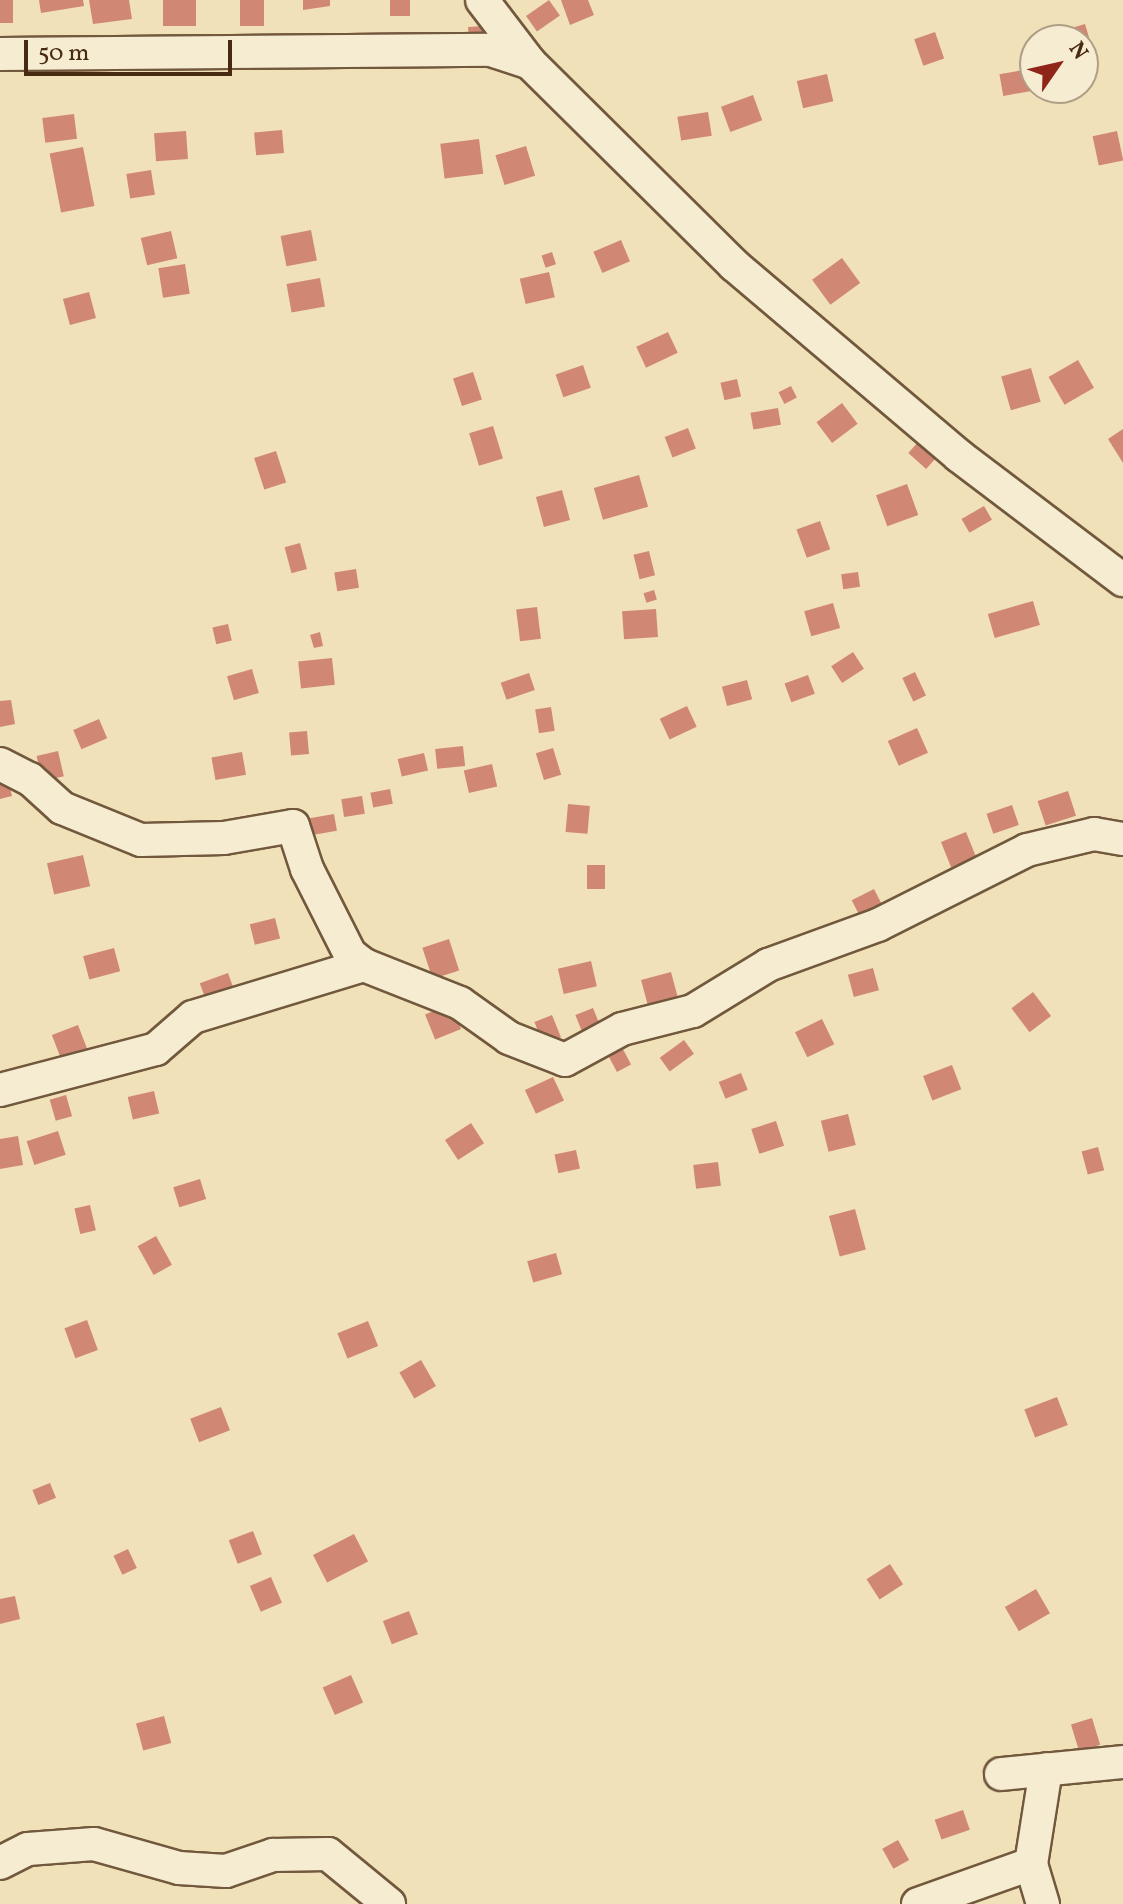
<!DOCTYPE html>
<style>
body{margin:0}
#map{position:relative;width:1123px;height:1904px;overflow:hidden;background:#f1e1b9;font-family:Vollkorn,serif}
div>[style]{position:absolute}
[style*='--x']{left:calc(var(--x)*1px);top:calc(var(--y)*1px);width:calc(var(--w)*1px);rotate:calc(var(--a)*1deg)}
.building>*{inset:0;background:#d08875;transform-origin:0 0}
.roads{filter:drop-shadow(2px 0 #72583c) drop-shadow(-2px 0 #72583c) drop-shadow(0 2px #72583c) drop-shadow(0 -2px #72583c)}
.street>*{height:32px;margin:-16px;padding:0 16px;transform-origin:16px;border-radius:16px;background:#f6ecd2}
span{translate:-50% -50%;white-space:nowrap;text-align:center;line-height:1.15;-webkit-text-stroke:6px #f6ecd2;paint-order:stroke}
.north{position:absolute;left:1019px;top:24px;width:80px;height:80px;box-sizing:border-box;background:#f6ecd2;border:2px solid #b09e86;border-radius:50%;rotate:56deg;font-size:22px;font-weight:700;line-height:32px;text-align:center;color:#482a13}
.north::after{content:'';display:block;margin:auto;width:28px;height:36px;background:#8f2418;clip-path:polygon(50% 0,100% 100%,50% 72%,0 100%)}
.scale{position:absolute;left:24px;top:40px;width:208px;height:36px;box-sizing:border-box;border:4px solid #482a13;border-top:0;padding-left:10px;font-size:24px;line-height:28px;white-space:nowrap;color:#482a13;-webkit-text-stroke:6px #f6ecd2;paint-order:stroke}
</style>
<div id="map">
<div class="building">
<i style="left:0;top:0;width:13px;height:23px"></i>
<i style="clip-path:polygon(39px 0,83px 0,84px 6px,41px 13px)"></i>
<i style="clip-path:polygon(89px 0,129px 0,132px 19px,93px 24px)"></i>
<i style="left:163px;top:0;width:33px;height:26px"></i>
<i style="left:240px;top:0;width:24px;height:26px"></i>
<i style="clip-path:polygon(303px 0,330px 0,330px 6px,303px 10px)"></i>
<i style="left:390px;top:0;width:20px;height:16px"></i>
<i style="left:549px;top:0;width:19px;height:28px;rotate:55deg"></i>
<i style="clip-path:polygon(561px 0,588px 0,594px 15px,570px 25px)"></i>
<i style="clip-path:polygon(1085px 24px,1094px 54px,1083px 57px,1083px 40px,1061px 40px,1058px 32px)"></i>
<i style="left:484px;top:26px;width:13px;height:16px;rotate:86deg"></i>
<i style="left:935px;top:32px;width:28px;height:22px;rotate:71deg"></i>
<i style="left:1029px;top:69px;width:22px;height:30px;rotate:80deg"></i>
<i style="left:827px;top:74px;width:28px;height:31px;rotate:77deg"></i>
<i style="left:753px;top:95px;width:27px;height:34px;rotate:70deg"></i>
<i style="left:708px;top:112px;width:24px;height:31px;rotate:81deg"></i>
<i style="left:74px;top:114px;width:25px;height:32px;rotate:83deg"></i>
<i style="left:282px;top:130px;width:23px;height:28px;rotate:85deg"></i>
<i style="left:186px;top:131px;width:28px;height:32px;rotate:86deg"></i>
<i style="left:1117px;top:131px;width:30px;height:25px;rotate:78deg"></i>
<i style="left:479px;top:139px;width:35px;height:39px;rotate:83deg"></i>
<i style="left:526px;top:146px;width:31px;height:32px;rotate:73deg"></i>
<i style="left:83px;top:147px;width:60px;height:34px;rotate:79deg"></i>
<i style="left:151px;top:170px;width:25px;height:25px;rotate:81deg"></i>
<i style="left:311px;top:230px;width:31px;height:31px;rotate:79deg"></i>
<i style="left:171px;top:231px;width:28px;height:31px;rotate:77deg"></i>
<i style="left:621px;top:240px;width:23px;height:30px;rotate:67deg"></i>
<i style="left:552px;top:252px;width:13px;height:11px;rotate:72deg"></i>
<i style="left:842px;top:258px;width:31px;height:37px;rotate:54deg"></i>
<i style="left:185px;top:264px;width:30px;height:27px;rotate:81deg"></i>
<i style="left:549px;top:272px;width:26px;height:30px;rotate:77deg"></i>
<i style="left:320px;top:278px;width:29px;height:34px;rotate:80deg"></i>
<i style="left:89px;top:292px;width:27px;height:27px;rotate:75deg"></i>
<i style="left:668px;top:332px;width:23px;height:35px;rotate:65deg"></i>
<i style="left:1078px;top:360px;width:32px;height:34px;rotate:60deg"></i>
<i style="left:583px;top:365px;width:24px;height:29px;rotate:71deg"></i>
<i style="left:1031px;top:368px;width:35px;height:31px;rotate:74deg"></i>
<i style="left:473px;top:372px;width:29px;height:21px;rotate:72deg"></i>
<i style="left:737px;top:379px;width:18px;height:17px;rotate:77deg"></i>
<i style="left:791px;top:386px;width:13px;height:14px;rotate:63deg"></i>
<i style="left:842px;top:403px;width:26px;height:32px;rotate:53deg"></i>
<i style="left:778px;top:408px;width:17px;height:28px;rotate:80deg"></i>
<i style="left:493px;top:426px;width:34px;height:25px;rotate:73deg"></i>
<i style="left:688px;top:428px;width:22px;height:25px;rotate:69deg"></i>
<i style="clip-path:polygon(1123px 429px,1123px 463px,1108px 439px)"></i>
<i style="left:919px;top:441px;width:24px;height:16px;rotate:42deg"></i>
<i style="left:276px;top:451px;width:33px;height:23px;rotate:72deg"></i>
<i style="left:639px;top:475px;width:33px;height:47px;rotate:74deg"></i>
<i style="left:907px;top:484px;width:33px;height:33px;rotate:70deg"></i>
<i style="left:562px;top:490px;width:31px;height:27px;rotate:75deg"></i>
<i style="left:984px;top:506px;width:16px;height:26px;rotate:60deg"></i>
<i style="left:820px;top:521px;width:30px;height:25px;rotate:70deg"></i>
<i style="left:300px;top:543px;width:27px;height:16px;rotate:75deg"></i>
<i style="left:649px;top:551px;width:25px;height:16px;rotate:76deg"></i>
<i style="left:356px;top:569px;width:19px;height:22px;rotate:81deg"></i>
<i style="left:858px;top:572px;width:15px;height:17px;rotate:82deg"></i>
<i style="left:654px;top:590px;width:10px;height:11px;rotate:73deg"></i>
<i style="left:1033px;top:601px;width:25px;height:47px;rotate:74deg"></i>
<i style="left:833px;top:603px;width:26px;height:30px;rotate:74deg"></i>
<i style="left:537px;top:607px;width:32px;height:21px;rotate:83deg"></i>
<i style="left:656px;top:609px;width:28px;height:34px;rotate:86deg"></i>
<i style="left:228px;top:624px;width:17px;height:16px;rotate:77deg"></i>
<i style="clip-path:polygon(320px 632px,323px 646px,314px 648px,310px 635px)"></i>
<i style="left:853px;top:652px;width:20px;height:26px;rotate:57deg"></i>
<i style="left:332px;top:658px;width:27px;height:34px;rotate:84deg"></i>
<i style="left:252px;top:669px;width:25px;height:26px;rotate:74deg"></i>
<i style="left:915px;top:672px;width:26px;height:14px;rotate:65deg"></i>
<i style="left:529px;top:673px;width:18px;height:30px;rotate:71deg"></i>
<i style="left:808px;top:675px;width:20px;height:25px;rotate:70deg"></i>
<i style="left:747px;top:680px;width:20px;height:26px;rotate:75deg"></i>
<i style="clip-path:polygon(11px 700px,15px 724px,0 727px,0 701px)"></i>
<i style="left:687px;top:706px;width:23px;height:30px;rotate:65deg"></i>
<i style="left:551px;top:707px;width:24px;height:16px;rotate:81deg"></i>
<i style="left:99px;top:719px;width:21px;height:28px;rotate:67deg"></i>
<i style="left:917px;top:728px;width:27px;height:32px;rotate:66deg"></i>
<i style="left:307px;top:731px;width:23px;height:18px;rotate:85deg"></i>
<i style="left:463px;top:746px;width:20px;height:28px;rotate:84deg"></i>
<i style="left:553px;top:748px;width:28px;height:18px;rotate:73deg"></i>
<i style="left:58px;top:751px;width:26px;height:22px;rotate:77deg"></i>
<i style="left:242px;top:752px;width:23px;height:31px;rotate:80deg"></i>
<i style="left:424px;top:753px;width:18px;height:27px;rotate:77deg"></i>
<i style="left:492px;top:764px;width:23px;height:29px;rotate:77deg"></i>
<i style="clip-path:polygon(7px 776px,12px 796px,0 799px,0 778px)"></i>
<i style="left:390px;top:789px;width:15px;height:20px;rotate:79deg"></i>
<i style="left:1068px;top:791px;width:26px;height:32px;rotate:72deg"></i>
<i style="left:362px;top:796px;width:18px;height:21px;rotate:81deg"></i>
<i style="left:568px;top:804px;width:22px;height:28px;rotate:5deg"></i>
<i style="left:1012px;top:805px;width:21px;height:27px;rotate:71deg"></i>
<i style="left:334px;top:814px;width:17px;height:25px;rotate:80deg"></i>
<i style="left:966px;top:832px;width:27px;height:27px;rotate:68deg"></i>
<i style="left:83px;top:855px;width:32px;height:37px;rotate:77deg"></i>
<i style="left:587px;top:865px;width:18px;height:24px"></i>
<i style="left:874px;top:889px;width:16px;height:25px;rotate:63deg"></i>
<i style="left:275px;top:918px;width:21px;height:26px;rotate:76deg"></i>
<i style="left:449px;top:939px;width:33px;height:28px;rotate:72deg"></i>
<i style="left:114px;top:948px;width:24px;height:32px;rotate:75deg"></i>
<i style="left:591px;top:961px;width:26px;height:34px;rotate:77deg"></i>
<i style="left:873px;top:968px;width:23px;height:26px;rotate:75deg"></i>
<i style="left:671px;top:972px;width:28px;height:31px;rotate:75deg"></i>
<i style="left:228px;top:973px;width:23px;height:30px;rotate:70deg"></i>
<i style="left:1033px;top:992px;width:30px;height:27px;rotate:53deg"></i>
<i style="left:451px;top:1004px;width:27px;height:28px;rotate:68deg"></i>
<i style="left:593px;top:1008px;width:22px;height:19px;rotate:68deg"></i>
<i style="left:552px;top:1015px;width:24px;height:19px;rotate:68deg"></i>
<i style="left:822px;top:1019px;width:28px;height:30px;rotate:64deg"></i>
<i style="left:78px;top:1025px;width:26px;height:28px;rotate:69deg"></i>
<i style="left:617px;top:1038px;width:30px;height:16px;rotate:62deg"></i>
<i style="left:684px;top:1040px;width:17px;height:30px;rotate:54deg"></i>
<i style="left:952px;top:1065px;width:26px;height:31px;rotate:69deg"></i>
<i style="left:741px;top:1073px;width:18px;height:24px;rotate:68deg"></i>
<i style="left:553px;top:1077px;width:26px;height:31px;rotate:65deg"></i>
<i style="left:154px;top:1091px;width:23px;height:27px;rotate:77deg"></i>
<i style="left:66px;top:1095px;width:22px;height:17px;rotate:74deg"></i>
<i style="left:848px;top:1114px;width:32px;height:28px;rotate:76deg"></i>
<i style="left:776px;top:1121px;width:26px;height:26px;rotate:72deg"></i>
<i style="left:471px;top:1123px;width:24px;height:31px;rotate:57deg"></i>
<i style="left:58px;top:1131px;width:25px;height:33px;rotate:72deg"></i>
<i style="clip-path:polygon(18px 1136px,23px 1165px,0 1169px,0 1139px)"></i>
<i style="left:1098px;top:1147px;width:24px;height:17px;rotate:75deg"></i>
<i style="left:576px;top:1150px;width:19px;height:22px;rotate:78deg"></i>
<i style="left:718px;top:1162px;width:24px;height:25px;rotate:83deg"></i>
<i style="left:200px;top:1179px;width:21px;height:28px;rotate:73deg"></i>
<i style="left:90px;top:1205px;width:26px;height:16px;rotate:77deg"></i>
<i style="left:855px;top:1209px;width:42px;height:27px;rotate:75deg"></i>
<i style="left:156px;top:1236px;width:33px;height:21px;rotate:61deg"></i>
<i style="left:556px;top:1253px;width:22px;height:30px;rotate:74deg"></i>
<i style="left:87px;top:1320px;width:32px;height:24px;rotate:70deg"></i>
<i style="left:368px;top:1321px;width:27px;height:33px;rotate:68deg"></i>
<i style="left:421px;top:1360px;width:30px;height:25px;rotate:60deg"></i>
<i style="left:1057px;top:1397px;width:30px;height:35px;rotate:69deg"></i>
<i style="left:221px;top:1407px;width:25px;height:33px;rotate:69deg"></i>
<i style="left:50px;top:1483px;width:16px;height:19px;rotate:68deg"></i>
<i style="left:253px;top:1531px;width:25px;height:26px;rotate:69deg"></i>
<i style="left:354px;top:1534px;width:31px;height:46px;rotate:63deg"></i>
<i style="left:128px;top:1549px;width:21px;height:16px;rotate:65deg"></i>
<i style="left:890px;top:1564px;width:24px;height:28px;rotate:57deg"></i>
<i style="left:271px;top:1577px;width:28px;height:23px;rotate:67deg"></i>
<i style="left:1036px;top:1589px;width:28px;height:36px;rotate:60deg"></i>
<i style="clip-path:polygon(15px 1596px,20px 1619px,0 1624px,0 1599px)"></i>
<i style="left:409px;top:1611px;width:25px;height:28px;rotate:69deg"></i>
<i style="left:351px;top:1675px;width:30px;height:31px;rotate:66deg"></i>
<i style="left:164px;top:1716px;width:28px;height:29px;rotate:75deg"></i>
<i style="left:1092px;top:1718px;width:28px;height:22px;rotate:73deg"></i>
<i style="left:963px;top:1810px;width:21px;height:30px;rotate:71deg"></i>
<i style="left:898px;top:1840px;width:23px;height:18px;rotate:61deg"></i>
</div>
<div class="roads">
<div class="street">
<i style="--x:482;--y:0;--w:79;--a:52.7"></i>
<i style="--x:0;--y:54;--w:491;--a:-0.5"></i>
<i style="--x:491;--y:50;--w:41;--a:18.4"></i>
<i style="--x:530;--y:63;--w:287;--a:44.7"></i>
<i style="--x:734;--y:265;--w:295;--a:40.3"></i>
<i style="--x:959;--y:456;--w:206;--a:37.1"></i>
<i style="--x:0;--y:764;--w:34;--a:27"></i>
<i style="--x:30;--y:779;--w:43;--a:42.2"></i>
<i style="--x:62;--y:808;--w:85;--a:22.1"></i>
<i style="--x:141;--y:840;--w:83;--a:-1.4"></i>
<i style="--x:224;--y:838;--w:70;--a:-9.9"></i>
<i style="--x:293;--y:826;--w:45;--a:72"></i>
<i style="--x:307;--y:869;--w:95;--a:63.2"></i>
<i style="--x:350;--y:954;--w:18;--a:38"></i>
<i style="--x:364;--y:965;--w:103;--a:21.6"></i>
<i style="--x:460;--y:1003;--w:60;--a:35.5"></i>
<i style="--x:509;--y:1038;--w:60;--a:21.4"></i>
<i style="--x:565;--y:1060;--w:65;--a:-28.5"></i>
<i style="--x:622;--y:1029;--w:73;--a:-14.2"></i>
<i style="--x:693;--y:1011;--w:88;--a:-31.5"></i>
<i style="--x:768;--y:965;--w:117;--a:-20"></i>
<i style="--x:878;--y:925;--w:167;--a:-26.7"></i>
<i style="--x:1027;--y:850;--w:69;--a:-13.4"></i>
<i style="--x:1094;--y:834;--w:29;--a:10"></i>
<i style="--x:0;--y:1090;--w:161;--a:-14.7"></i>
<i style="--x:156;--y:1049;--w:49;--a:-40.9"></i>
<i style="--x:193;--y:1017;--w:179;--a:-16.9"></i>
<i style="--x:1001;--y:1774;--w:123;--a:-5.6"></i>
<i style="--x:0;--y:1863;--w:31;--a:-27"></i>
<i style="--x:28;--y:1849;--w:66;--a:-4.3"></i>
<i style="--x:94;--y:1844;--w:88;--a:15.8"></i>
<i style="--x:179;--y:1868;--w:47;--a:3.7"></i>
<i style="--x:226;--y:1871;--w:50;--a:-18.8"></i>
<i style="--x:273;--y:1855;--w:55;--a:-1"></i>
<i style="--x:328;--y:1854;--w:79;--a:39.3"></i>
<i style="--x:918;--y:1904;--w:120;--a:-19.5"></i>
<i style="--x:1043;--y:1904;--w:42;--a:-106.7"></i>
<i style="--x:1031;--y:1864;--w:96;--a:-81"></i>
</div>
</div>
<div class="north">N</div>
<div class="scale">50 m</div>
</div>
